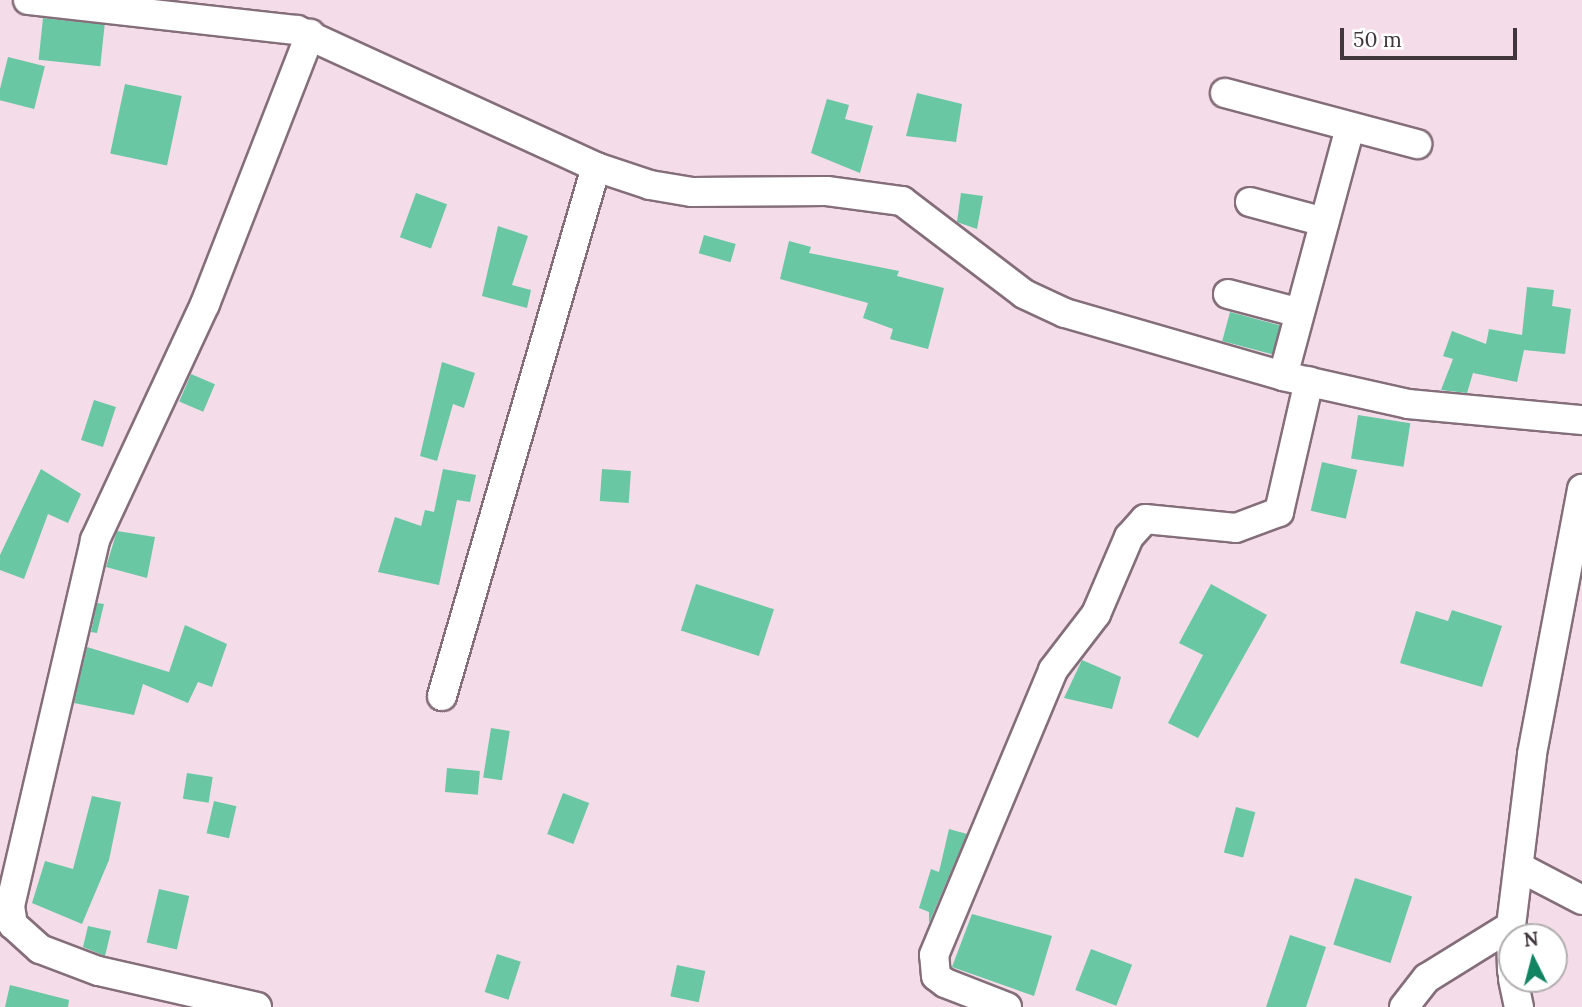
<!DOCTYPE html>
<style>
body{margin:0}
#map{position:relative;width:1582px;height:1007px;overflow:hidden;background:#f4dce9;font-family:Lora,serif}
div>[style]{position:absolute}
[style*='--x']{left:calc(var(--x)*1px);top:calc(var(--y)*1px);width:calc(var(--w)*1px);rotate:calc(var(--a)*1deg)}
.building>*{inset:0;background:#69c7a3;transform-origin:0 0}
.roads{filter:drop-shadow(2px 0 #846e7a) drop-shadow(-2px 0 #846e7a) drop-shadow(0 2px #846e7a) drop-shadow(0 -2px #846e7a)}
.minor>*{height:28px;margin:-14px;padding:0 14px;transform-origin:14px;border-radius:14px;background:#fff}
span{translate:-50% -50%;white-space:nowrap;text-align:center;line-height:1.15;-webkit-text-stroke:5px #fff;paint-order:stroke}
.north{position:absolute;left:1498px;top:923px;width:70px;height:70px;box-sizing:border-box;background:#fff;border:2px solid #b3afb1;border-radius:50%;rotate:354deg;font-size:19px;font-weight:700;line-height:28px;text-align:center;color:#40363c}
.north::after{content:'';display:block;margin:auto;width:24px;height:32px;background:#138462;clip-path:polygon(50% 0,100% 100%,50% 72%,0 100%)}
.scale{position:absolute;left:1340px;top:28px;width:177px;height:32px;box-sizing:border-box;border:4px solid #40363c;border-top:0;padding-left:9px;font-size:21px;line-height:24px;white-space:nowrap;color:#40363c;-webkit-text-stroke:5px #fff;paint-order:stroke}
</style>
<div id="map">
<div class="building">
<i style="left:43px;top:18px;width:62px;height:42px;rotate:6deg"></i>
<i style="left:8px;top:57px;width:38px;height:44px;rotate:14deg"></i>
<i style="left:125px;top:84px;width:58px;height:71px;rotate:12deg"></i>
<i style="clip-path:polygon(917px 93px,962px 104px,956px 142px,906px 136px)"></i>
<i style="clip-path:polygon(827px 99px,849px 105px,845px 119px,873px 126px,860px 173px,811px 153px)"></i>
<i style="left:416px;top:193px;width:33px;height:47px;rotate:20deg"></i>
<i style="clip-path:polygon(961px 193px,983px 196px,977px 229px,957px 222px)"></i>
<i style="clip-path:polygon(498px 226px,528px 236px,512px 285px,531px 290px,527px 308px,482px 296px)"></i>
<i style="left:704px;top:235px;width:33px;height:19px;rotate:16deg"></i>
<i style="clip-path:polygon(789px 241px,811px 247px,809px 253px,899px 271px,897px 276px,944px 288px,928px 349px,890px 339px,893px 329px,863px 318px,868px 303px,780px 279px)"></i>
<i style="clip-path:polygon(1527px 287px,1554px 290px,1552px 306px,1571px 309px,1565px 354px,1524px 350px,1517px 382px,1473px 373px,1467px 393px,1441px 390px,1453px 359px,1443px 356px,1452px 331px,1486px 344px,1489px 329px,1522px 335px)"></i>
<i style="left:1230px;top:312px;width:52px;height:30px;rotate:15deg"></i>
<i style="clip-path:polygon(442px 362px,475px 373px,464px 408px,453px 404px,437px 461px,420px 456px)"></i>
<i style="left:191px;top:374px;width:26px;height:30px;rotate:23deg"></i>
<i style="left:94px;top:400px;width:23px;height:42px;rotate:18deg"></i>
<i style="left:1358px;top:415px;width:53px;height:44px;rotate:9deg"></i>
<i style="left:1322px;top:462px;width:36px;height:50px;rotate:13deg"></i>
<i style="clip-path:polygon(41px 469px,81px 494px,68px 523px,48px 514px,24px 579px,0 570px,0 555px)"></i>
<i style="clip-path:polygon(443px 469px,476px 475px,470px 502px,457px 500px,439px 585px,378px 572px,395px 517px,421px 526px,425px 510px,434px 512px)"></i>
<i style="left:602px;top:469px;width:29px;height:32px;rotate:4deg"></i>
<i style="clip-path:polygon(117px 531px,155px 537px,147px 578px,106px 567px)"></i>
<i style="left:696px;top:584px;width:82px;height:49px;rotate:18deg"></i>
<i style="clip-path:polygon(1211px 584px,1267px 615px,1198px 738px,1168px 723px,1203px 655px,1179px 643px)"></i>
<i style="clip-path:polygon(97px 603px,104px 604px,97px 633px,91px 632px)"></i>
<i style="clip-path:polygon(1452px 610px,1502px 626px,1482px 687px,1400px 663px,1416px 611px,1448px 621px)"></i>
<i style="clip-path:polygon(185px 625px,227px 644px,212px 687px,198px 682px,188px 703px,143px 684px,134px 715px,74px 703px,87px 647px,169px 672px)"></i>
<i style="clip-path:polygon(1082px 660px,1121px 677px,1112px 709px,1064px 698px)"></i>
<i style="left:491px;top:728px;width:19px;height:50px;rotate:9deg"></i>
<i style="left:447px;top:768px;width:33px;height:24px;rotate:5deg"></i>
<i style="left:187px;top:773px;width:26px;height:26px;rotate:9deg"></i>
<i style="left:563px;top:793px;width:28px;height:44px;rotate:21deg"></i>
<i style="clip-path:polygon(92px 796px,121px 802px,109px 860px,82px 924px,32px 903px,45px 861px,73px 869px)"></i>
<i style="left:214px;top:801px;width:23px;height:33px;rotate:13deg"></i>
<i style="left:1236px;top:807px;width:20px;height:47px;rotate:15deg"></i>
<i style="clip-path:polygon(949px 829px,967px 834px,929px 923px,929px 912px,919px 908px,931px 869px,939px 872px)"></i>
<i style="left:1355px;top:878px;width:60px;height:70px;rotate:18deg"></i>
<i style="left:159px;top:889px;width:31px;height:55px;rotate:13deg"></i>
<i style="clip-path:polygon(972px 914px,1052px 936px,1034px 996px,952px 967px)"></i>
<i style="clip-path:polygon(88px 926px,111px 931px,105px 956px,83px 947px)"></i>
<i style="clip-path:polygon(1290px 935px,1326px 947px,1306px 1007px,1266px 1007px)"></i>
<i style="left:1091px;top:949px;width:44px;height:44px;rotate:21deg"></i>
<i style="left:497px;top:954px;width:25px;height:40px;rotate:18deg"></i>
<i style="left:677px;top:965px;width:29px;height:32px;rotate:12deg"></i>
<i style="clip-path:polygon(10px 985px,69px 1000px,68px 1007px,5px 1007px)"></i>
</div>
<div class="roads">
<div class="minor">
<i style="--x:28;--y:0;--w:271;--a:6.4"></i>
<i style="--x:297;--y:30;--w:329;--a:24.6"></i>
<i style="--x:596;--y:167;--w:57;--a:18.4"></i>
<i style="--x:650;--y:185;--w:43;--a:9.5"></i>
<i style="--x:692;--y:192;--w:135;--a:-0.4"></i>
<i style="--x:827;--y:191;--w:76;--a:7.6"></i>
<i style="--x:902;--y:201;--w:153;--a:37.3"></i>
<i style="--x:1024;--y:294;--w:45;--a:24.9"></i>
<i style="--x:1065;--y:313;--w:227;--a:16.1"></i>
<i style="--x:1283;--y:376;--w:128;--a:12.6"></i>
<i style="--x:1408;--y:404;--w:175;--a:5.3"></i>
<i style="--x:1225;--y:93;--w:199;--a:14.9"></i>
<i style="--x:1250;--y:202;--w:77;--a:15.1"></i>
<i style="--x:1228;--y:294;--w:74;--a:14.8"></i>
<i style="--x:1283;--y:376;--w:258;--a:-74.9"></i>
<i style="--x:442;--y:696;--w:551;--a:-73.77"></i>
<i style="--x:1519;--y:867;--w:71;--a:27.6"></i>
<i style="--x:1512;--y:971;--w:45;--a:-91.3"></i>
<i style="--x:1511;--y:926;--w:173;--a:-83"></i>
<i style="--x:1532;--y:754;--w:270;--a:-79.3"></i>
<i style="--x:1513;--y:979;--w:29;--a:78"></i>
<i style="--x:257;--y:1007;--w:163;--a:-167.2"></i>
<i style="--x:98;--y:971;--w:62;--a:-159.2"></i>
<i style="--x:40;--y:949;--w:36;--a:-138"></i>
<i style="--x:13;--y:925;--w:19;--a:-99"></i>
<i style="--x:10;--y:906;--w:376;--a:-76.9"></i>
<i style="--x:95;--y:540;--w:260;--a:-65"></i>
<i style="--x:205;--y:304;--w:290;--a:-68.7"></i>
<i style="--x:1007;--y:1007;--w:66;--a:-158.8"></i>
<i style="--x:945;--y:983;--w:11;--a:-142"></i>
<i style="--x:936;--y:976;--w:21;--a:-95"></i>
<i style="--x:934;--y:955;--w:309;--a:-67.3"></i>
<i style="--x:1053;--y:670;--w:71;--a:-52.5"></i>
<i style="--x:1096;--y:614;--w:84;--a:-66.8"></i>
<i style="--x:1129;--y:537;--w:24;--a:-48"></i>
<i style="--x:1145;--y:519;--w:91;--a:5.6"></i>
<i style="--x:1236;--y:528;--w:46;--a:-20.4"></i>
<i style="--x:1279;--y:512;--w:134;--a:-77.1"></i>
<i style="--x:1404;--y:1007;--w:37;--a:-52"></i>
<i style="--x:1427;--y:978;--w:99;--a:-31.8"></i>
</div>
</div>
<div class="north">N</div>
<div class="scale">50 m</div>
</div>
